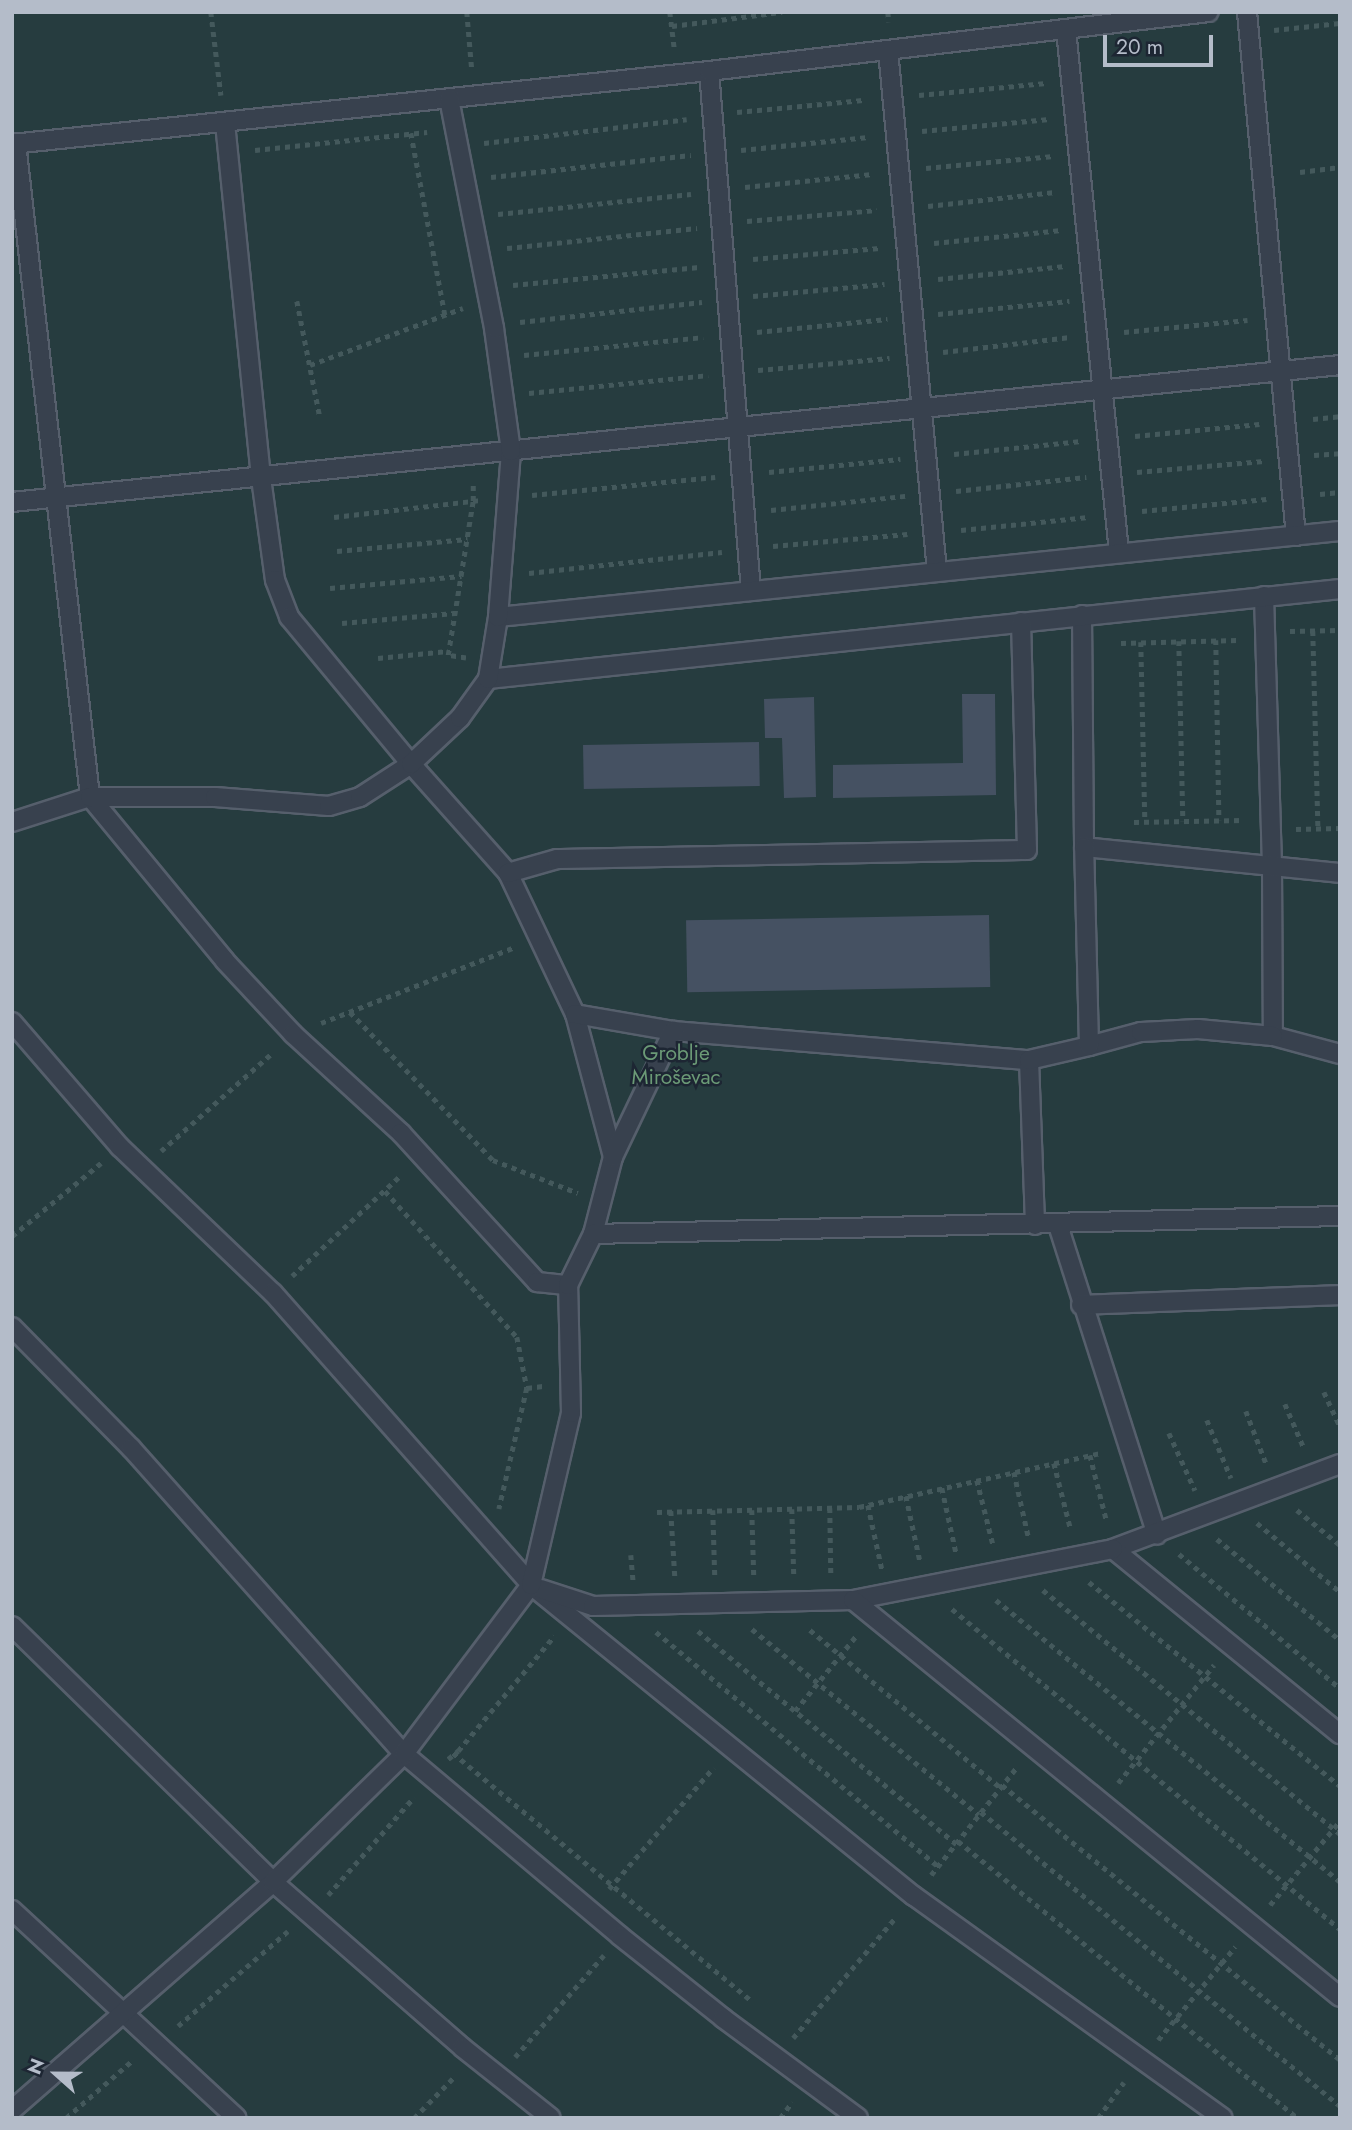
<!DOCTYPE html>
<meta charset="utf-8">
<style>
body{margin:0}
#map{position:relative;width:1352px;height:2130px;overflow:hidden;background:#242f3e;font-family:Jost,sans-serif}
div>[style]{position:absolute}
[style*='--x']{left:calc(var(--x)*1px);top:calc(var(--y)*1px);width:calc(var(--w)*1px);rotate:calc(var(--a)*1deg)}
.green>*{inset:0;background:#263c3f;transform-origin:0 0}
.building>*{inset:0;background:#455162;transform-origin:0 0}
.path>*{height:4.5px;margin-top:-2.25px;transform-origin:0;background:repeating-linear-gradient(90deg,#44595c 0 5px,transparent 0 10px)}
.roads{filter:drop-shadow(2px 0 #565f6c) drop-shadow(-2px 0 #565f6c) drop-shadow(0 2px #565f6c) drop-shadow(0 -2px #565f6c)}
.service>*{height:18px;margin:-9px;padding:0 9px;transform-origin:9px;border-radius:9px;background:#38414e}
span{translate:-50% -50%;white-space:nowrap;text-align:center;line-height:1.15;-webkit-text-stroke:5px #1d2633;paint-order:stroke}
.park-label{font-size:21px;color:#6b9a76}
.frame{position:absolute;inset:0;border:14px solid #b4bcc9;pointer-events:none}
.north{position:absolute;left:21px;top:2039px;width:70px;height:70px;-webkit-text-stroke:5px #1d2633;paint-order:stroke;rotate:291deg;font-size:19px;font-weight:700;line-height:28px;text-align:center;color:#b4bcc9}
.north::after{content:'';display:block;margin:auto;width:24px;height:32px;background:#b4bcc9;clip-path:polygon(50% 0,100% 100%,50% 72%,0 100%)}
.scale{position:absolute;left:1103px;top:35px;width:110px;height:32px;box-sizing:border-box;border:4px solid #b4bcc9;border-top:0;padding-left:9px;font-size:21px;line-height:24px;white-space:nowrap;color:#b4bcc9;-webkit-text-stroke:5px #1d2633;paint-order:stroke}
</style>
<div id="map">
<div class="green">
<i style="left:12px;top:12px;width:1328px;height:2106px"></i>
</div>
<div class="building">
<i style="clip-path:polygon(962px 694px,995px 694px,996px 795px,833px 798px,833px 765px,963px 763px)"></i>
<i style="clip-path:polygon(814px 697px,816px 797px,784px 798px,782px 738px,765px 738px,764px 699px)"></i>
<i style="left:759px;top:742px;width:44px;height:176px;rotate:89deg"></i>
<i style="left:989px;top:915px;width:72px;height:303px;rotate:89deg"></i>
</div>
<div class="path">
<i style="--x:211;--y:12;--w:84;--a:83.1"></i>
<i style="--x:467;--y:12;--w:58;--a:85.1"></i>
<i style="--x:670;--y:12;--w:38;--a:83"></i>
<i style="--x:888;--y:12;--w:10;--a:84"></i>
<i style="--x:672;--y:26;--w:111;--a:-7.3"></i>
<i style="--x:1274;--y:30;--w:66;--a:-6.1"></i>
<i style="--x:919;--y:95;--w:128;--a:-5.4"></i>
<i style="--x:737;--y:112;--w:129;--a:-5.4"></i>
<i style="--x:922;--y:131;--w:128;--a:-5.4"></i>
<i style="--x:411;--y:133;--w:185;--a:79.4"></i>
<i style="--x:484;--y:143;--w:204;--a:-6.7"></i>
<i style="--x:255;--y:150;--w:173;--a:-6"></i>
<i style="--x:741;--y:150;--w:128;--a:-5.8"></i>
<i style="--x:926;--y:168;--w:128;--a:-5.4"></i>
<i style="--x:1300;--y:172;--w:40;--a:-7.1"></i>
<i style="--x:491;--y:177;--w:201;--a:-6.3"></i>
<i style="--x:745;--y:187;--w:128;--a:-5.8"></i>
<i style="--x:928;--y:206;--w:128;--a:-6.3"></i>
<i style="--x:498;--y:214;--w:194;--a:-5.9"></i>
<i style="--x:747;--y:221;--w:130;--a:-4.8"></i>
<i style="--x:934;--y:243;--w:128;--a:-5.8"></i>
<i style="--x:507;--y:248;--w:191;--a:-6"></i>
<i style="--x:753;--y:259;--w:127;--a:-5"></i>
<i style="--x:938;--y:279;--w:128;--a:-5.8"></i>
<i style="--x:513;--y:285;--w:187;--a:-5.5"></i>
<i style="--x:753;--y:296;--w:132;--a:-5.2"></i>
<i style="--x:297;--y:301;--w:118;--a:78.8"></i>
<i style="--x:938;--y:314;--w:132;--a:-5.7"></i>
<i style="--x:520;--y:322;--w:183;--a:-6.3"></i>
<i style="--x:757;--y:332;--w:131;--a:-5.7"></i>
<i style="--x:1124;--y:332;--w:124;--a:-5.6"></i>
<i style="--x:943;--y:352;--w:128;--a:-6.7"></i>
<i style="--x:524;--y:355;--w:180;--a:-5.7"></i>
<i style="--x:310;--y:365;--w:163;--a:-20.4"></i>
<i style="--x:758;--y:370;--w:132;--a:-5.2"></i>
<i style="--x:529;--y:393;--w:180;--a:-5.7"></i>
<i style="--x:1313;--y:419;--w:27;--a:-6"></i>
<i style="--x:1135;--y:436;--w:125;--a:-5.5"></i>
<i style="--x:954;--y:454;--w:128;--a:-5.8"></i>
<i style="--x:1314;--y:455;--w:26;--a:-4"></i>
<i style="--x:769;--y:472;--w:132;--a:-5.7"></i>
<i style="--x:1137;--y:472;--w:127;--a:-5"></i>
<i style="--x:956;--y:491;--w:131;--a:-6.1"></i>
<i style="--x:1320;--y:494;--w:20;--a:-6"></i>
<i style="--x:532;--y:495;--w:184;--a:-5.6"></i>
<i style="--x:771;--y:510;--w:135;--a:-6"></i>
<i style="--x:1142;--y:511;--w:125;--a:-5.5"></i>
<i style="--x:334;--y:517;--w:149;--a:-6.6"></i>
<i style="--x:961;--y:530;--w:128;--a:-5.8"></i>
<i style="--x:773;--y:546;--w:135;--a:-5.1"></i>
<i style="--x:337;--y:551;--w:131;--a:-5.3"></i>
<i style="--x:529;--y:573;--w:194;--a:-6.2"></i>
<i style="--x:330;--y:588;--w:132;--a:-5.2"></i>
<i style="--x:342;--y:623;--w:113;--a:-5.1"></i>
<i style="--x:1290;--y:631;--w:50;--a:-1.1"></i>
<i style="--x:1313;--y:631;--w:197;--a:88.5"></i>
<i style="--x:1216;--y:640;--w:180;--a:89"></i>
<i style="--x:1179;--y:641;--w:180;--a:88.7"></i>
<i style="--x:1141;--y:642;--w:179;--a:88.7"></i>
<i style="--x:1121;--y:643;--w:117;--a:-1.5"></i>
<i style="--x:378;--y:658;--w:70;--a:-5.7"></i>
<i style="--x:466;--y:658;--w:18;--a:-171"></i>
<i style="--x:448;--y:655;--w:156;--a:-80.8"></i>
<i style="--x:473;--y:501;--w:20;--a:-90"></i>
<i style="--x:1134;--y:822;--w:110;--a:-1"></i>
<i style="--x:1296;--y:829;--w:44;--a:-1.3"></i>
<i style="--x:350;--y:1012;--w:206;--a:46"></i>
<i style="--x:493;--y:1160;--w:91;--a:21.2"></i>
<i style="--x:321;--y:1023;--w:208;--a:-21.4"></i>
<i style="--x:161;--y:1151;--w:148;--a:-41.4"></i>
<i style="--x:385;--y:1191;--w:197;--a:47.9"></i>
<i style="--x:517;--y:1337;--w:52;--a:78.9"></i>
<i style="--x:527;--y:1388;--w:124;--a:103"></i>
<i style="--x:12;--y:1236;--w:115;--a:-39.4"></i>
<i style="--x:292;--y:1276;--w:149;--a:-42.8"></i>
<i style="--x:527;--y:1388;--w:16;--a:-7"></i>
<i style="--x:1324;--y:1392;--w:38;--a:65"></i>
<i style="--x:1285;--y:1404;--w:48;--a:66.6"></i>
<i style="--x:1246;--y:1411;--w:56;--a:69"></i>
<i style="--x:1207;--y:1420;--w:63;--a:67.5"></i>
<i style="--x:1169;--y:1433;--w:63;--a:65.5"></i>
<i style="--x:1090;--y:1455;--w:69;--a:75.8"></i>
<i style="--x:1054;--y:1463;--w:69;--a:75.8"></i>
<i style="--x:1014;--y:1472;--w:69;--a:77.4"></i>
<i style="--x:977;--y:1480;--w:66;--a:76"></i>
<i style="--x:942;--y:1488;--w:66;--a:77.7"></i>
<i style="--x:906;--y:1496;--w:66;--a:77.8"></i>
<i style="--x:868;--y:1505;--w:66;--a:77.7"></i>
<i style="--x:830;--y:1508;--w:67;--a:89.1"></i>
<i style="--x:792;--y:1509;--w:67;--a:88.3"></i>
<i style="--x:713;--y:1510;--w:67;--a:88.3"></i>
<i style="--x:752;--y:1510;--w:67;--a:88.3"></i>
<i style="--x:1297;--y:1510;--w:55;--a:39.1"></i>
<i style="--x:671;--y:1511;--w:65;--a:86.5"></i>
<i style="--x:657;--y:1512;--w:202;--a:-1.4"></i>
<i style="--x:859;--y:1507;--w:248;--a:-12.6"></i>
<i style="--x:1257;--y:1523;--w:108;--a:39.7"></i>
<i style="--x:1217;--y:1539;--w:159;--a:39.4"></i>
<i style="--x:1179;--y:1554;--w:209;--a:39.8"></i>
<i style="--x:631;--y:1555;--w:25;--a:85"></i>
<i style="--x:1089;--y:1582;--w:323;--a:39.1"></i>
<i style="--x:1043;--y:1590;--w:384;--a:39.4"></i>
<i style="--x:996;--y:1600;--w:445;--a:39.3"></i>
<i style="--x:952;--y:1609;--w:503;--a:39.51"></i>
<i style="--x:752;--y:1629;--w:293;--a:39.3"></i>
<i style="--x:810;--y:1630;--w:248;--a:39.6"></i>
<i style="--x:698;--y:1631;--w:335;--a:39.5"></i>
<i style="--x:656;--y:1632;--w:366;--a:39.7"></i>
<i style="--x:795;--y:1711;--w:97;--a:-50.9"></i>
<i style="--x:453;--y:1753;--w:387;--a:39.7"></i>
<i style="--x:448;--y:1759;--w:13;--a:-39"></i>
<i style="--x:458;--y:1751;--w:150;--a:-50.1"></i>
<i style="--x:1118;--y:1783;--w:152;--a:-50.9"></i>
<i style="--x:1002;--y:1785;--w:436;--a:39.1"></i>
<i style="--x:981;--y:1812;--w:464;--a:39.3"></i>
<i style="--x:958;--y:1841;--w:439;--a:39.2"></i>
<i style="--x:931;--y:1875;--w:138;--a:-51.5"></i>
<i style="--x:609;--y:1889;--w:160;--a:-49.3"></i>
<i style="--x:328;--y:1895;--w:130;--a:-48.7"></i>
<i style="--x:1270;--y:1905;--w:109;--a:-50.2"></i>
<i style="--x:178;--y:2026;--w:145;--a:-40.8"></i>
<i style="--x:793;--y:2038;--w:159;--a:-49.6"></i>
<i style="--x:1158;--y:2040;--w:121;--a:-50.4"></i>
<i style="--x:515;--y:2057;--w:135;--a:-48.9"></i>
<i style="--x:66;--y:2118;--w:89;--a:-40.9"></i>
<i style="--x:414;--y:2118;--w:59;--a:-45.7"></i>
<i style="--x:780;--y:2118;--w:20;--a:-53"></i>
<i style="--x:1098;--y:2118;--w:44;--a:-54.2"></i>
</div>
<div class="roads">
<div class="service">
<i style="--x:1247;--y:12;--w:526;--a:84.66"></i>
<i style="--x:1066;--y:30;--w:525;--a:84.2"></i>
<i style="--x:888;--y:50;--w:523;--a:84.63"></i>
<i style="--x:709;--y:71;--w:522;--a:85.38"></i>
<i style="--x:225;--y:123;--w:357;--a:84.2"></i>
<i style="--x:261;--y:478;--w:103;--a:82.2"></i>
<i style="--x:275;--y:580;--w:40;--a:69"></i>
<i style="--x:289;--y:617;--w:191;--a:50.3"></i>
<i style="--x:411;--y:764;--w:146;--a:48.3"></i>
<i style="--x:508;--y:873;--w:156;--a:64.6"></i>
<i style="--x:575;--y:1014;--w:148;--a:75.1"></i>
<i style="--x:613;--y:1157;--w:80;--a:104.6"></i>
<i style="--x:16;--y:143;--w:658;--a:83.54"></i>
<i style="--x:90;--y:797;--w:212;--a:50.5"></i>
<i style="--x:225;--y:961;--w:100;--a:47"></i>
<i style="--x:293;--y:1034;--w:147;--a:42.5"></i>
<i style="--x:401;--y:1133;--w:202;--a:47.6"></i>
<i style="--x:537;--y:1282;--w:31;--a:6"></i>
<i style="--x:12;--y:144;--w:701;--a:-5.98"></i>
<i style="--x:709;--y:71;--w:503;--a:-6.73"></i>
<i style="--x:12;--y:502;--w:1335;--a:-5.89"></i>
<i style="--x:1264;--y:596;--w:270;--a:88.3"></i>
<i style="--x:1272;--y:866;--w:170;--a:89.7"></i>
<i style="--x:1273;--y:1036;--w:69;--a:15"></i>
<i style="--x:1082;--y:615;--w:232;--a:89.5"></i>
<i style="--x:1084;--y:847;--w:257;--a:5.8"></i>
<i style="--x:498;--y:617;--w:846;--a:-5.83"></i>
<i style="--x:488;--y:679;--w:857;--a:-6.03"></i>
<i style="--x:12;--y:822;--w:82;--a:-17.8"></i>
<i style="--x:90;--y:797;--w:125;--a:0"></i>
<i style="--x:215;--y:797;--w:114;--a:4.5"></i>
<i style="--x:329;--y:806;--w:32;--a:-16"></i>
<i style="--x:360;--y:797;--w:61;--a:-32.9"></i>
<i style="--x:411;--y:764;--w:67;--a:-43.2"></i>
<i style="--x:460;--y:718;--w:48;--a:-54.3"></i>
<i style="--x:488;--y:679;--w:63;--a:-80.8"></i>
<i style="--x:498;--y:617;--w:167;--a:-85.5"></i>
<i style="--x:511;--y:451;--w:124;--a:-97.9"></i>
<i style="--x:494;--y:328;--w:234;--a:-101.1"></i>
<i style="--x:508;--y:873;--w:51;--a:-15.9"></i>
<i style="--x:557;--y:859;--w:470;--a:-1.1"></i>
<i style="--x:1027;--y:850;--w:228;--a:-91.5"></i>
<i style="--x:575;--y:1014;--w:99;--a:9.8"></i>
<i style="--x:673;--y:1031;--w:357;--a:4.7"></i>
<i style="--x:1029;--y:1060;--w:165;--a:87.9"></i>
<i style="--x:12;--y:1022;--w:165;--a:49.2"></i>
<i style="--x:120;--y:1147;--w:211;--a:43.7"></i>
<i style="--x:273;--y:1293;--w:390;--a:48.5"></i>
<i style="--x:531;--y:1585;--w:493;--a:39.1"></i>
<i style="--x:914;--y:1896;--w:380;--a:35.7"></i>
<i style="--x:1089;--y:1046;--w:54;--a:-15.1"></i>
<i style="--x:1141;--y:1032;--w:57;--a:-3"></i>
<i style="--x:1198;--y:1029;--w:75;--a:5.3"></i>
<i style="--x:1029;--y:1060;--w:62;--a:-13.1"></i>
<i style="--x:1089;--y:1046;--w:199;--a:-91.4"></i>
<i style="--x:613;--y:1157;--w:140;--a:-64.5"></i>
<i style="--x:1058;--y:1225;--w:325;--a:72.3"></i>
<i style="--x:1081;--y:1305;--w:259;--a:-2.2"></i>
<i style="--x:12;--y:1327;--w:170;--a:45.5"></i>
<i style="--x:131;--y:1448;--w:410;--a:48.3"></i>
<i style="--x:404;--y:1754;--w:282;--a:40.1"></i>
<i style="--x:620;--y:1936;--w:132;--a:38.5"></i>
<i style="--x:723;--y:2018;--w:168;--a:36.5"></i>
<i style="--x:1340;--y:1464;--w:242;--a:159.5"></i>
<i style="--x:1113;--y:1549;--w:293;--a:39.2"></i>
<i style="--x:541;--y:1589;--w:55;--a:18.1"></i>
<i style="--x:593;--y:1606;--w:260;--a:-1.3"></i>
<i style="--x:853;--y:1600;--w:265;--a:-11.1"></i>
<i style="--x:853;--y:1600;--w:628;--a:39.19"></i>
<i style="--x:12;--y:1626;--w:366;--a:44.4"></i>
<i style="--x:273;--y:1882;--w:252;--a:41.1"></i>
<i style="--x:463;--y:2048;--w:112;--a:38.5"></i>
<i style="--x:12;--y:1910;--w:306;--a:42.8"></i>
<i style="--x:12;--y:2110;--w:347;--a:-41.1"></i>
<i style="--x:273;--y:1882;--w:183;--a:-44.3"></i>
<i style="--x:404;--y:1754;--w:211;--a:-53.1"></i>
<i style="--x:531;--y:1585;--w:177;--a:-76.9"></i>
<i style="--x:571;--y:1413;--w:128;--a:-91.3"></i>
<i style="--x:568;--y:1285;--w:57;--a:-63.9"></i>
<i style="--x:593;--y:1234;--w:747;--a:-1.38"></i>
</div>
</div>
<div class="park-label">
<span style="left:676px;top:1065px">Groblje<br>Miroševac</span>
</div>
<div class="frame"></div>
<div class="north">N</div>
<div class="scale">20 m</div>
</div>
